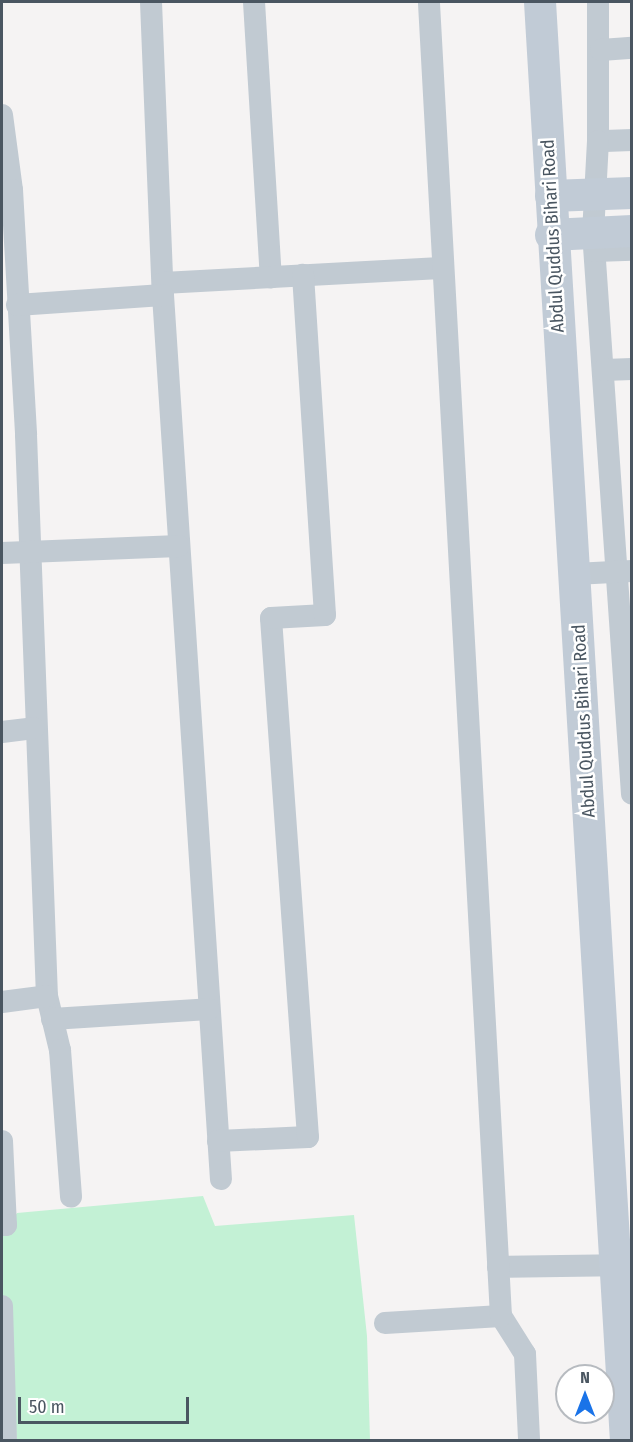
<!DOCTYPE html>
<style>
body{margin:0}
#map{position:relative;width:633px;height:1442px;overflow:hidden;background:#f5f3f3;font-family:"Fira Sans Condensed",sans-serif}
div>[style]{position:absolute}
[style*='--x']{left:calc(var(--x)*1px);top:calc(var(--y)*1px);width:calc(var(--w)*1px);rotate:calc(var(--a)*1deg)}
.green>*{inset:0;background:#c3f1d5}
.minor>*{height:22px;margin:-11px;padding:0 11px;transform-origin:11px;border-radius:11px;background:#c1cad2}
.secondary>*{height:32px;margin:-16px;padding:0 16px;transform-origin:16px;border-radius:16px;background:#c1cbd6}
span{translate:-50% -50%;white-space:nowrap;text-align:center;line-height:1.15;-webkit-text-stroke:5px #fff;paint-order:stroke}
.street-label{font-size:18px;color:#4a5661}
.frame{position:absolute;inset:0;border:3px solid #4a5661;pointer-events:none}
.north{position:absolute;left:555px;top:1364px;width:60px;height:60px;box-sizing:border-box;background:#fff;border:2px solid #b7bbc0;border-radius:50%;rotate:0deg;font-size:16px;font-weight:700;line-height:24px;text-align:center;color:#4a5661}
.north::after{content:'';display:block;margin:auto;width:21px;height:27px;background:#1a73e8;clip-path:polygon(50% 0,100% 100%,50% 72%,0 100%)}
.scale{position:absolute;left:18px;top:1397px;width:171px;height:27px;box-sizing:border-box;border:3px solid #4a5661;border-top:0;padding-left:8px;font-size:18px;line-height:21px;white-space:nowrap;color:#4a5661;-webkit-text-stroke:4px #fff;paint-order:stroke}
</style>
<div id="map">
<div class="green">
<i style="clip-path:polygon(203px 1196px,215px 1226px,354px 1215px,367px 1336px,370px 1440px,17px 1440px,2px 1289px,2px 1236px,17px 1213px)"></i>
</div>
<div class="minor">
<i style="--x:151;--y:2;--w:293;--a:87.7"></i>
<i style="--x:163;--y:295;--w:886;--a:86.25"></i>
<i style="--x:254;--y:2;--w:276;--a:86.5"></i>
<i style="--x:598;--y:2;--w:139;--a:90"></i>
<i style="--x:601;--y:50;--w:31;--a:-4"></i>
<i style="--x:2;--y:115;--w:76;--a:82.4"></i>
<i style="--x:12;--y:190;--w:245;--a:86.7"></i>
<i style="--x:26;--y:435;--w:561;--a:87.86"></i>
<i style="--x:47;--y:996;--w:56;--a:76.5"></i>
<i style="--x:60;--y:1050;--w:147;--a:85.7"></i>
<i style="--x:632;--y:140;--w:34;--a:178"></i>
<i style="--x:598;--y:141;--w:91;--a:93.1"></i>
<i style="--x:593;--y:232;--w:563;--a:86.03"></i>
<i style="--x:595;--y:251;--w:37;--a:-2"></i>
<i style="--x:163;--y:283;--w:278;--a:-3.1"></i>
<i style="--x:17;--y:305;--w:146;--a:-3.9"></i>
<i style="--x:604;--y:370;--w:28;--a:-2"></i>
<i style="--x:2;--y:553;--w:177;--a:-2.3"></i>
<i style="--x:575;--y:574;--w:57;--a:-3"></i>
<i style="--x:2;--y:732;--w:32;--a:-7"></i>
<i style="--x:2;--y:1002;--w:45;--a:-7.6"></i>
<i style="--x:52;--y:1019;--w:157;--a:-3.6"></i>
<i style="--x:2;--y:1141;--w:84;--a:87.3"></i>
<i style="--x:6;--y:1225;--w:4;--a:180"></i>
<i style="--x:218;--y:1141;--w:90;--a:-2.5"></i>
<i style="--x:308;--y:1137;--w:520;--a:-94.08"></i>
<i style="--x:271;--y:618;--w:54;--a:-3.2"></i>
<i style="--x:325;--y:615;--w:341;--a:-93.7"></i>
<i style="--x:498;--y:1267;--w:134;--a:-0.9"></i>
<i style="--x:2;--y:1306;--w:134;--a:88.3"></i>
<i style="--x:501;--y:1316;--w:45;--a:57.7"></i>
<i style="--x:525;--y:1354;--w:86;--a:87.3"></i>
<i style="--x:385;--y:1323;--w:116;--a:-3.5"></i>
<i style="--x:501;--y:1316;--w:1316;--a:-93.14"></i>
</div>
<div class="secondary">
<i style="--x:540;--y:2;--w:1441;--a:86.58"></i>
<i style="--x:551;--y:196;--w:81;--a:-2.1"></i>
<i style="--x:551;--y:235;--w:81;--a:-2.8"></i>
</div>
<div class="street-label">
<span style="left:553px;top:236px;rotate:-93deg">Abdul Quddus Bihari Road</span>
<span style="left:584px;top:721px;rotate:-93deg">Abdul Quddus Bihari Road</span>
</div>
<div class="frame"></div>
<div class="north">N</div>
<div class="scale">50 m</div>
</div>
